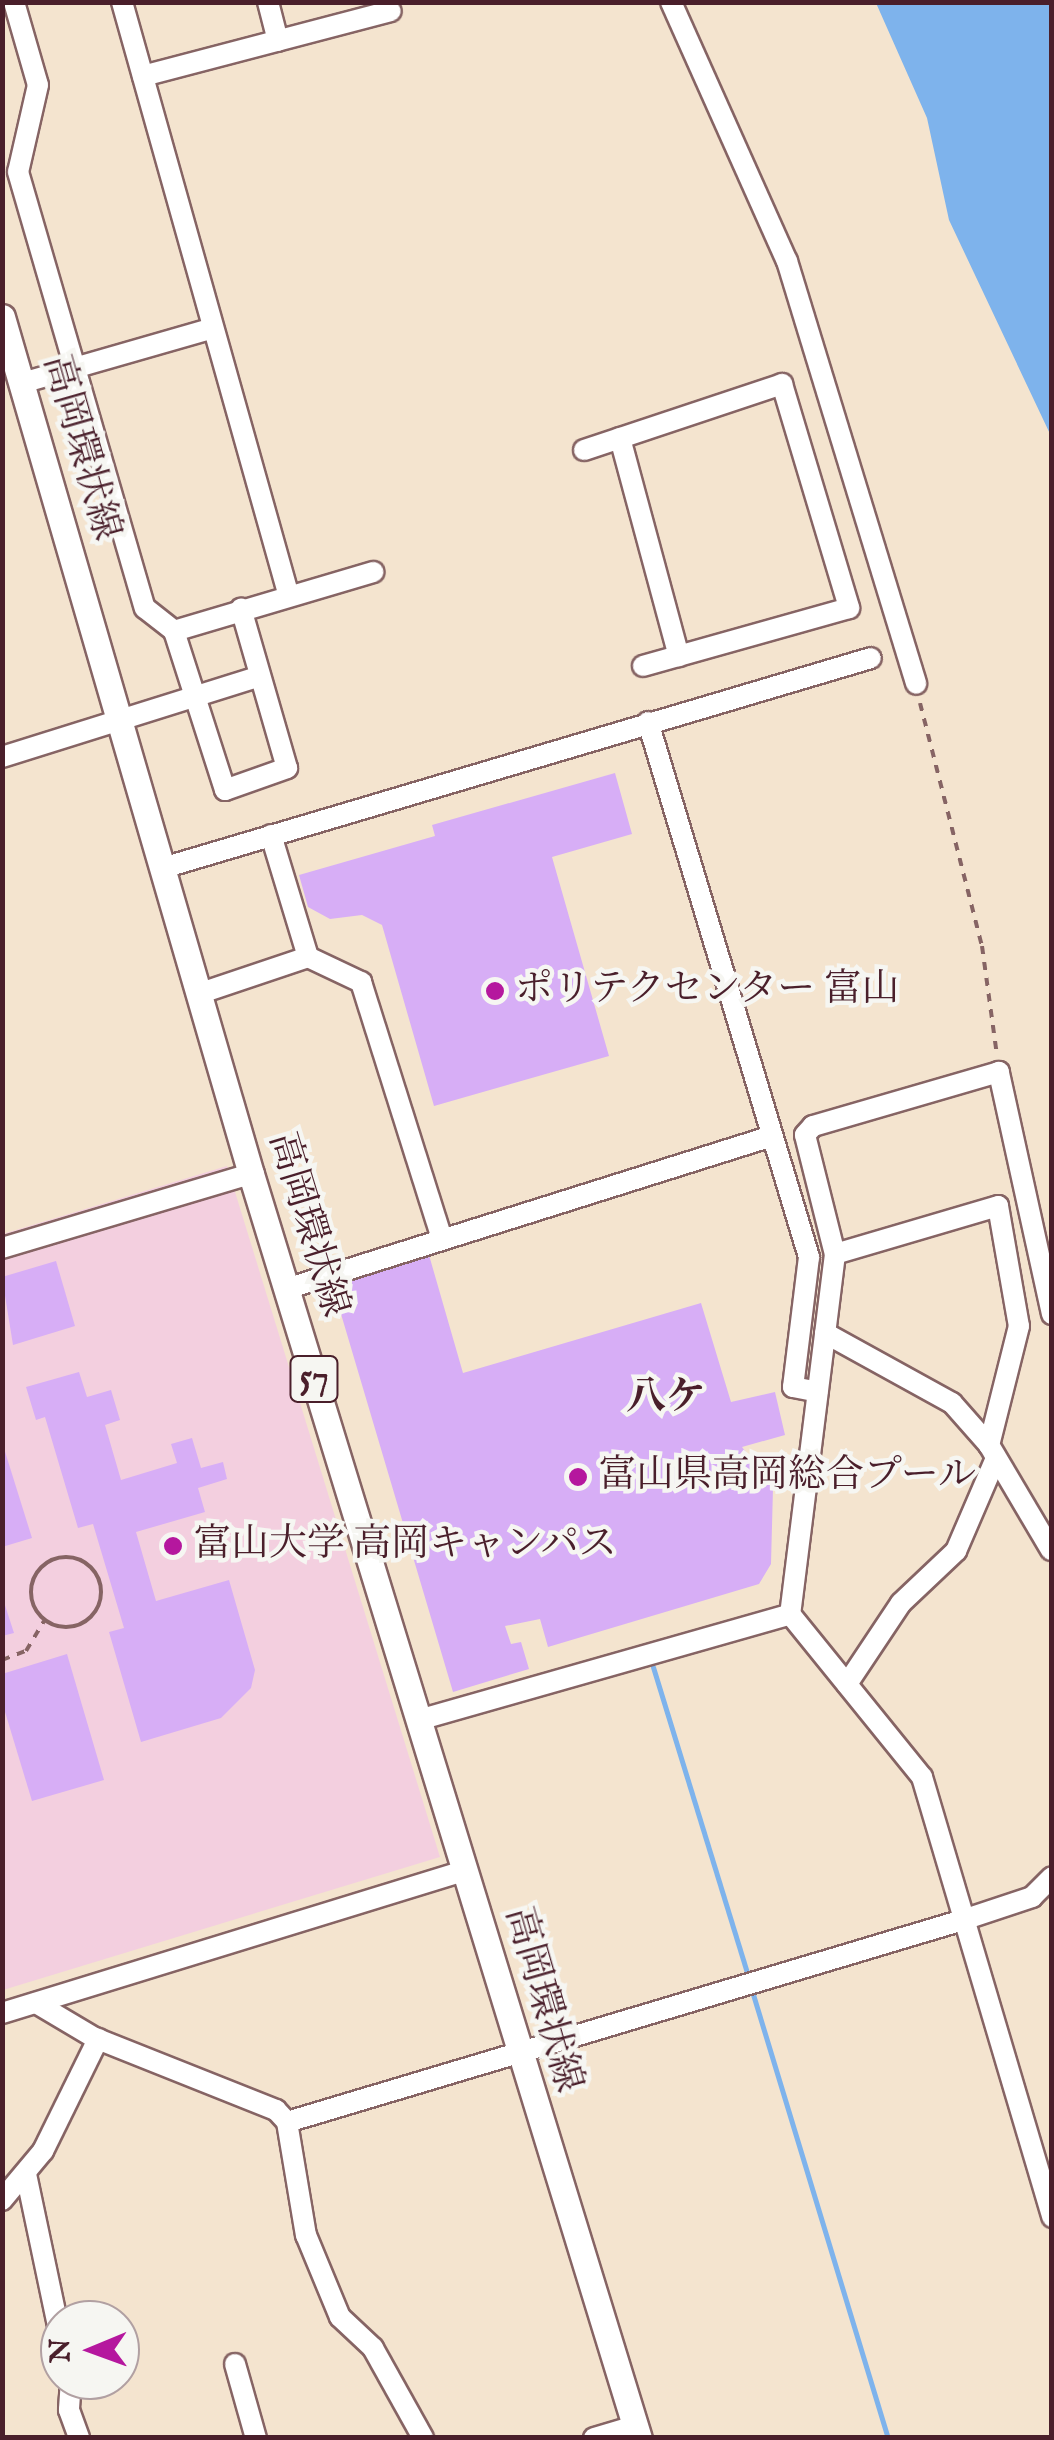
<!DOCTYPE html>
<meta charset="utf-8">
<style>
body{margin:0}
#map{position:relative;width:1054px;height:2440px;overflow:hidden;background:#f4e4cf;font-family:"IM FELL English","Noto Serif JP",serif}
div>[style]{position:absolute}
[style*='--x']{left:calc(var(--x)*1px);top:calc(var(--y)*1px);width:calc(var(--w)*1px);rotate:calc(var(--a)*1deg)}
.built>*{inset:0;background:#f3cfdf}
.water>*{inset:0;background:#7eb3ec}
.stream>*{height:5px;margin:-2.5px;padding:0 2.5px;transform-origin:2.5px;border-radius:2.5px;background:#7eb3ec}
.building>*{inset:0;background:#d7aef6}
.path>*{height:4px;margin-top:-2px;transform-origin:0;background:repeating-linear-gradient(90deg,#866464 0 8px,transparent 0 16px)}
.path>.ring{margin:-2px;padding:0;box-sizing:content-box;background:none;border:4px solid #866464;border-radius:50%}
.roads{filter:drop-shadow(2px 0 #866464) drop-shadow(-2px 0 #866464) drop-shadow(0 2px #866464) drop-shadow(0 -2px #866464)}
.minor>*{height:20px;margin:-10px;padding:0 10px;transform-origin:10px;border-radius:10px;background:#fff}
.major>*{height:25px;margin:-12.5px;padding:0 12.5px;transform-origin:12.5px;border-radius:12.5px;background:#fff}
.dots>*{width:28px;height:28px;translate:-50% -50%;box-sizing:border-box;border:5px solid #f6f6f2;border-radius:50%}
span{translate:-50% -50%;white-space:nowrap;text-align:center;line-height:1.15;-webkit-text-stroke:9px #f6f6f2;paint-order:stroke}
.shield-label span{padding:2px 8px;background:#f6f6f2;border:2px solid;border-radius:8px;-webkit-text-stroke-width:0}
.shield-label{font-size:35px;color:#4a1f2b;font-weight:700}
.street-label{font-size:38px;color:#4a1f2b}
.poi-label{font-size:38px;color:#4a1f2b}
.left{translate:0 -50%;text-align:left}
.neighbourhood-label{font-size:40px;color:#4a1f2b;font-weight:700}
.frame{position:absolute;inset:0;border:5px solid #4a1f2b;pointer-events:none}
.north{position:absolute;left:40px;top:2300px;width:100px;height:100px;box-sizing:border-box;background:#f6f6f2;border:2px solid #b1a0a2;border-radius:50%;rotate:269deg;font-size:28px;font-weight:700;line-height:40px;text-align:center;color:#4a1f2b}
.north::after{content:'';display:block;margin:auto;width:35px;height:45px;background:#b5179e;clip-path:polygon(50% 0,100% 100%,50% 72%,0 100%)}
</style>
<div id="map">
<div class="built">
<i style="clip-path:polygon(227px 1166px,440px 1857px,3px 1990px,3px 1234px)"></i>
</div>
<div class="water">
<i style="clip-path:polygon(876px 3px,1051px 3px,1051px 436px,949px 220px,927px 118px)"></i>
</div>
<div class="stream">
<i style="--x:653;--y:1667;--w:327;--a:72.9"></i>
<i style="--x:752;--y:1991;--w:467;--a:73.1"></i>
</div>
<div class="building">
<i style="clip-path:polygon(615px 773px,632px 834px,552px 857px,609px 1056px,434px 1106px,382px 925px,362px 915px,330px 919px,308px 907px,299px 875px,435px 836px,432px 825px)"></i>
<i style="clip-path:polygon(429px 1255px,463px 1373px,701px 1303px,731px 1402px,775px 1392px,785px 1435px,742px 1447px,773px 1488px,771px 1564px,759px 1584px,548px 1647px,540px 1619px,505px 1626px,511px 1644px,521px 1642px,529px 1669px,453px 1692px,333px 1287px)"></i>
<i style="clip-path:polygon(56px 1261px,75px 1326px,13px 1345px,2px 1277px)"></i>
<i style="clip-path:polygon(79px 1372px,87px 1397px,111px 1390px,120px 1420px,105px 1425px,121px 1480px,177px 1463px,171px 1444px,192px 1438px,201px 1468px,223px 1462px,227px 1479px,198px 1488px,205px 1512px,136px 1532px,156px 1601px,229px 1580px,255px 1670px,251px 1688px,221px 1718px,141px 1742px,109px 1632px,124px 1628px,93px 1524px,78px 1528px,45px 1417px,36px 1420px,26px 1387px)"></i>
<i style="clip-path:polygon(2px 1442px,32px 1538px,2px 1547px)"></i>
<i style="clip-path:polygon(2px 1596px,14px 1633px,2px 1636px)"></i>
<i style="clip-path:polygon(67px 1654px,104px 1780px,32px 1801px,2px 1702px,2px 1674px)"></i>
</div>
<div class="path">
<i style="--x:920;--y:703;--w:251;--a:75.7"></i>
<i style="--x:982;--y:946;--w:110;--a:82.2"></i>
<i class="ring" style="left:31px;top:1557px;width:66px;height:66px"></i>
<i style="--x:2;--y:1660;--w:26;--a:-21"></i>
<i style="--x:26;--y:1651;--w:35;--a:-59"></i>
</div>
<div class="roads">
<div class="minor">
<i style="--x:14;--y:2;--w:86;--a:73.9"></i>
<i style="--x:38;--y:85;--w:89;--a:102.9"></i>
<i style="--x:18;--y:172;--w:454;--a:73.8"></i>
<i style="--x:145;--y:608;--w:37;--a:38"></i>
<i style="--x:174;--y:631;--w:167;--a:72.2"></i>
<i style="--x:225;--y:790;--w:66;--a:-19.5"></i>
<i style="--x:287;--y:768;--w:166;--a:-106.1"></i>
<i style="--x:122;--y:2;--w:614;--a:74.31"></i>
<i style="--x:268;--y:2;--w:40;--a:75.6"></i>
<i style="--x:671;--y:2;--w:284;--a:65.9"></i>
<i style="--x:787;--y:261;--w:442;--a:73"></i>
<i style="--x:143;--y:76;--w:256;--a:-14.7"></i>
<i style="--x:22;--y:383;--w:196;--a:-16"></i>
<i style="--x:620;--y:438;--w:226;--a:74.9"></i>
<i style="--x:584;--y:450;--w:209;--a:-18.4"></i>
<i style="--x:782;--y:384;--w:234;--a:73.3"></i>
<i style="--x:849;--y:608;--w:214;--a:164.3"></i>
<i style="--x:174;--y:631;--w:208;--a:-16.5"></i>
<i style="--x:648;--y:722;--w:559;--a:73.25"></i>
<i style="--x:809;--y:1257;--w:131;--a:97"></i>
<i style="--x:793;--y:1387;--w:25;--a:11"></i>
<i style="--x:2;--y:757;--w:270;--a:-17.4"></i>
<i style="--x:271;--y:835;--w:127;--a:73.1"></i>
<i style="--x:308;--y:957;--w:59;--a:25.3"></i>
<i style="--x:361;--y:982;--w:269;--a:72.5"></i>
<i style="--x:166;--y:867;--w:735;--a:-16.51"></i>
<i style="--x:201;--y:993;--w:113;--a:-18.6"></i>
<i style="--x:2;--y:1248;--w:260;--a:-16.6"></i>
<i style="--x:835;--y:1254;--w:170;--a:-16.4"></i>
<i style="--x:998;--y:1206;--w:122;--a:80.1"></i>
<i style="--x:1019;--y:1326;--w:123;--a:104.1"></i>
<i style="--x:286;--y:1289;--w:510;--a:-17.47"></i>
<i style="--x:1052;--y:1314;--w:248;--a:-102.4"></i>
<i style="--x:999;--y:1072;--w:194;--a:163.8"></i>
<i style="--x:813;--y:1126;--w:12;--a:132"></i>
<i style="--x:805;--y:1135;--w:123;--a:75.9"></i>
<i style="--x:835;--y:1254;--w:363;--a:97.1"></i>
<i style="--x:790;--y:1614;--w:210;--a:51"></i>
<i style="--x:922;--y:1777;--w:459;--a:73.5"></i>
<i style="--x:825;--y:1333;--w:145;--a:28.9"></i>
<i style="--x:952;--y:1403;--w:56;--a:48.6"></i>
<i style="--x:989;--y:1445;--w:122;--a:59.4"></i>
<i style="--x:847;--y:1684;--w:97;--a:-56.3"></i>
<i style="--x:901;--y:1603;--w:76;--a:-43.4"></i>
<i style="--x:956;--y:1551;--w:101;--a:-66.7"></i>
<i style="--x:419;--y:1720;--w:386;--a:-15.9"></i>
<i style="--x:36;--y:2003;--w:69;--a:30.7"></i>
<i style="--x:95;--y:2038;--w:195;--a:21.7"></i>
<i style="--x:276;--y:2110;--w:16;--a:47"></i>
<i style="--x:287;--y:2122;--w:706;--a:-16.64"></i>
<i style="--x:963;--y:1920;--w:73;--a:-18.4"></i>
<i style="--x:1032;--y:1897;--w:28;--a:-45"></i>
<i style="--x:2;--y:2013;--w:484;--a:-17.1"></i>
<i style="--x:287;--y:2122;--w:115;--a:80.5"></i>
<i style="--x:306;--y:2235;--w:89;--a:67.5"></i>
<i style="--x:340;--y:2317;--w:45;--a:43.2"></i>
<i style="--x:373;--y:2348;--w:103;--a:60.9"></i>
<i style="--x:26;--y:2174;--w:166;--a:78.1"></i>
<i style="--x:2;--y:2200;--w:64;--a:-50.1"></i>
<i style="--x:43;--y:2151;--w:125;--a:-63.8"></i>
<i style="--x:235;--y:2364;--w:77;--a:74.2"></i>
<i style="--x:71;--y:2380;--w:30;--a:94"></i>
<i style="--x:69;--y:2410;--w:30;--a:70"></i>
<i style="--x:594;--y:2438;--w:43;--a:-16.3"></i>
</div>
<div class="major">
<i style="--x:2;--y:317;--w:892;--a:73.8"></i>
<i style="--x:251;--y:1174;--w:1322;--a:72.94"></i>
</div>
</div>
<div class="dots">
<i style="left:495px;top:991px;background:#b5179e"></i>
<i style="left:578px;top:1477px;background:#b5179e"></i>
<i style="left:173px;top:1546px;background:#b5179e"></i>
</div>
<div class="shield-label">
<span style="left:314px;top:1379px">57</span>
</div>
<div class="street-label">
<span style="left:80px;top:448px;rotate:74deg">高岡環状線</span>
<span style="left:307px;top:1225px;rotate:73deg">高岡環状線</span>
<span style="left:542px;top:2000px;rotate:74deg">高岡環状線</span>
</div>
<div class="poi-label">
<span class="left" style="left:515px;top:991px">ポリテクセンター 富山</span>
<span class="left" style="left:598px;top:1477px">富山県高岡総合プール</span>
<span class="left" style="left:193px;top:1546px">富山大学 高岡キャンパス</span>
</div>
<div class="neighbourhood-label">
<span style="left:666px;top:1399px">八ケ</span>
</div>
<div class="frame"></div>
<div class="north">N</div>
</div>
